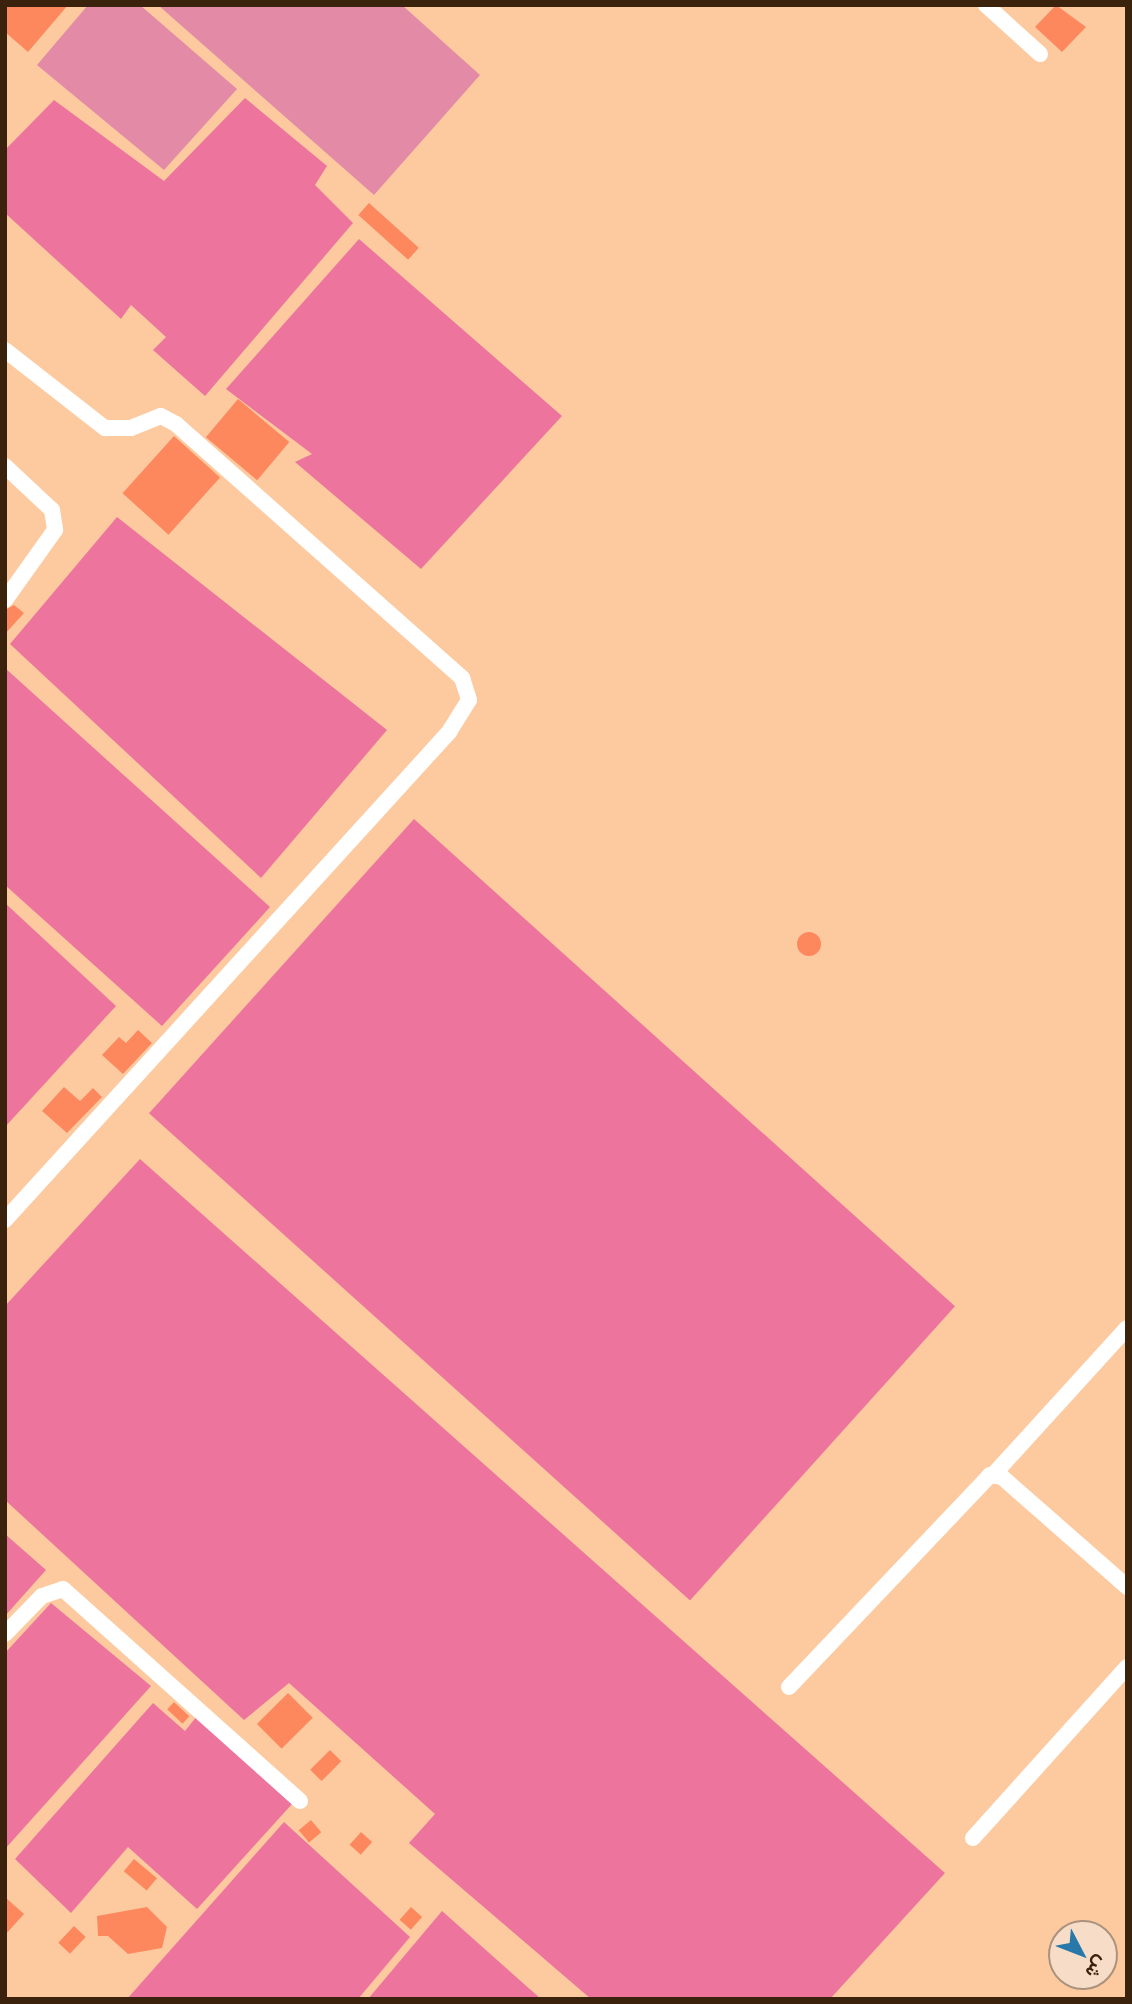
<!DOCTYPE html>
<meta charset="utf-8">
<style>
body{margin:0}
#map{position:relative;width:1132px;height:2004px;overflow:hidden;background:#fdcaa0;font-family:"Asap Condensed",Vazirmatn,sans-serif}
div>[style]{position:absolute}
[style*='--x']{left:calc(var(--x)*1px);top:calc(var(--y)*1px);width:calc(var(--w)*1px);rotate:calc(var(--a)*1deg)}
.green>*{inset:0;background:#e38aa6}
.forest>*{inset:0;background:#ed749d;transform-origin:0 0}
.building>*{inset:0;background:#fe885e;transform-origin:0 0}
.round{border-radius:50%}
.minor>*{height:16px;margin:-8px;padding:0 8px;transform-origin:8px;border-radius:8px;background:#fff}
span{translate:-50% -50%;white-space:nowrap;text-align:center;line-height:1.15;-webkit-text-stroke:7px #f7ddc8;paint-order:stroke}
.frame{position:absolute;inset:0;border:7px solid #3a220c;pointer-events:none}
.north{position:absolute;left:1048px;top:1920px;width:70px;height:70px;box-sizing:border-box;background:#f7ddc8;border:2px solid #ab927d;border-radius:50%;rotate:132deg;font-size:19px;font-weight:700;line-height:28px;text-align:center;color:#3a220c}
.north::after{content:'';display:block;margin:auto;width:24px;height:32px;background:#2878a9;clip-path:polygon(50% 0,100% 100%,50% 72%,0 100%)}
</style>
<div id="map">
<div class="green">
<i style="clip-path:polygon(88px 5px,140px 5px,237px 89px,164px 170px,37px 65px)"></i>
<i style="clip-path:polygon(158px 5px,402px 5px,480px 75px,374px 195px)"></i>
</div>
<div class="forest">
<i style="clip-path:polygon(245px 98px,327px 166px,315px 185px,353px 223px,205px 396px,153px 350px,166px 337px,131px 305px,121px 319px,5px 213px,5px 150px,54px 100px,164px 181px)"></i>
<i style="clip-path:polygon(359px 239px,562px 416px,421px 569px,295px 462px,312px 454px,226px 389px)"></i>
<i style="clip-path:polygon(117px 517px,387px 730px,261px 878px,10px 644px)"></i>
<i style="clip-path:polygon(5px 668px,270px 907px,162px 1026px,5px 885px)"></i>
<i style="left:414px;top:819px;width:728px;height:396px;rotate:42deg"></i>
<i style="clip-path:polygon(5px 903px,116px 1006px,5px 1127px)"></i>
<i style="clip-path:polygon(140px 1159px,945px 1873px,830px 1999px,591px 1999px,409px 1843px,435px 1814px,289px 1683px,244px 1720px,5px 1500px,5px 1306px)"></i>
<i style="clip-path:polygon(5px 1534px,46px 1570px,5px 1616px)"></i>
<i style="clip-path:polygon(51px 1603px,151px 1686px,5px 1849px,5px 1653px)"></i>
<i style="clip-path:polygon(153px 1703px,185px 1731px,197px 1716px,292px 1804px,197px 1909px,128px 1847px,71px 1913px,15px 1859px)"></i>
<i style="clip-path:polygon(284px 1822px,410px 1937px,358px 1999px,127px 1999px)"></i>
<i style="clip-path:polygon(442px 1911px,541px 1999px,368px 1999px)"></i>
</div>
<div class="building">
<i style="clip-path:polygon(5px 5px,68px 5px,28px 52px,5px 32px)"></i>
<i style="clip-path:polygon(1056px 5px,1086px 27px,1062px 52px,1035px 27px)"></i>
<i style="left:369px;top:203px;width:67px;height:16px;rotate:42deg"></i>
<i style="left:238px;top:399px;width:67px;height:50px;rotate:40deg"></i>
<i style="left:174px;top:436px;width:62px;height:77px;rotate:42deg"></i>
<i style="clip-path:polygon(14px 605px,24px 613px,5px 634px,5px 610px)"></i>
<i class="round" style="left:797px;top:932px;width:24px;height:24px"></i>
<i style="clip-path:polygon(138px 1030px,152px 1043px,123px 1074px,102px 1055px,119px 1037px,126px 1043px)"></i>
<i style="clip-path:polygon(64px 1087px,80px 1101px,93px 1088px,102px 1097px,67px 1133px,42px 1111px)"></i>
<i style="left:288px;top:1693px;width:35px;height:44px;rotate:45deg"></i>
<i style="left:174px;top:1702px;width:21px;height:10px;rotate:43deg"></i>
<i style="left:330px;top:1750px;width:16px;height:28px;rotate:45deg"></i>
<i style="left:311px;top:1820px;width:16px;height:16px;rotate:50deg"></i>
<i style="left:361px;top:1832px;width:15px;height:17px;rotate:42deg"></i>
<i style="left:134px;top:1859px;width:30px;height:16px;rotate:40deg"></i>
<i style="clip-path:polygon(5px 1897px,24px 1914px,5px 1935px)"></i>
<i style="clip-path:polygon(147px 1907px,167px 1927px,162px 1948px,128px 1954px,108px 1936px,98px 1936px,97px 1916px)"></i>
<i style="left:411px;top:1907px;width:15px;height:17px;rotate:42deg"></i>
<i style="left:74px;top:1926px;width:16px;height:23px;rotate:43deg"></i>
</div>
<div class="minor">
<i style="--x:986;--y:5;--w:73;--a:42.2"></i>
<i style="--x:5;--y:350;--w:127;--a:38"></i>
<i style="--x:105;--y:428;--w:26;--a:0"></i>
<i style="--x:131;--y:428;--w:32;--a:-22"></i>
<i style="--x:161;--y:416;--w:17;--a:28"></i>
<i style="--x:176;--y:424;--w:383;--a:41.6"></i>
<i style="--x:462;--y:678;--w:23;--a:72"></i>
<i style="--x:469;--y:700;--w:36;--a:122"></i>
<i style="--x:450;--y:731;--w:661;--a:132.3"></i>
<i style="--x:5;--y:466;--w:64;--a:43.1"></i>
<i style="--x:52;--y:510;--w:20;--a:81"></i>
<i style="--x:55;--y:530;--w:86;--a:125.5"></i>
<i style="--x:994;--y:1474;--w:197;--a:-47.7"></i>
<i style="--x:5;--y:1634;--w:53;--a:-45.8"></i>
<i style="--x:42;--y:1596;--w:22;--a:-18"></i>
<i style="--x:63;--y:1589;--w:318;--a:41.8"></i>
<i style="--x:789;--y:1687;--w:292;--a:-46.5"></i>
<i style="--x:990;--y:1475;--w:12;--a:9"></i>
<i style="--x:1002;--y:1477;--w:167;--a:41.3"></i>
<i style="--x:973;--y:1838;--w:230;--a:-48"></i>
</div>
<div class="frame"></div>
<div class="north">ش</div>
</div>
